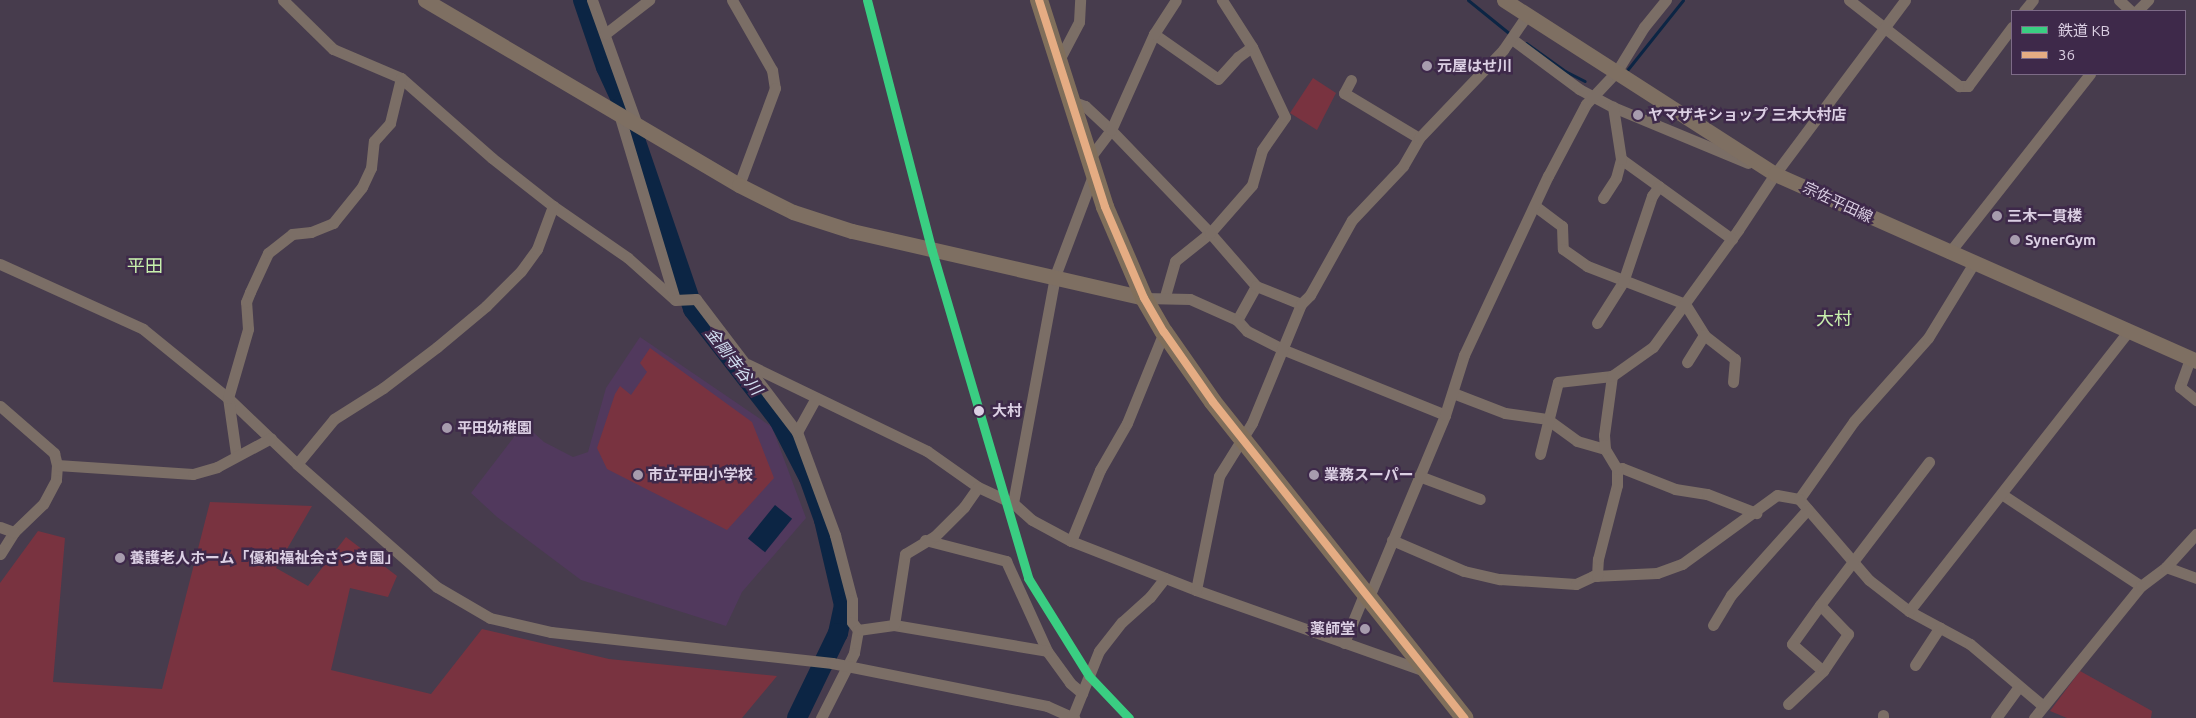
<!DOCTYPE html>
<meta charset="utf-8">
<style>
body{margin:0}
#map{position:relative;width:2196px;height:718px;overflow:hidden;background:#473c4d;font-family:Ubuntu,"Noto Sans JP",sans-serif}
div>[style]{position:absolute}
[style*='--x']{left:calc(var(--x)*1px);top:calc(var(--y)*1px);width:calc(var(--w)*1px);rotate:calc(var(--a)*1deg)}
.built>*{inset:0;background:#51395d}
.green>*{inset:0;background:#793340}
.water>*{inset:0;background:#0c2544;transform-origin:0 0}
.stream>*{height:3px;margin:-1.5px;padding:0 1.5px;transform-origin:1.5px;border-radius:1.5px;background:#0c2544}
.river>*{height:20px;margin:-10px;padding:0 10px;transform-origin:10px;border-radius:10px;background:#0c2544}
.street>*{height:11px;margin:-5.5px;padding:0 5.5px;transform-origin:5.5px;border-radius:5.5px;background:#7b6e66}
.secondary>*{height:15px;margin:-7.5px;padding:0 7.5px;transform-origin:7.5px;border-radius:7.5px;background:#7e6f62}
.primary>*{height:18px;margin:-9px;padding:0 9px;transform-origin:9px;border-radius:9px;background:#806f5b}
.bus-1>*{height:8px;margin:-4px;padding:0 4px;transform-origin:4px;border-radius:4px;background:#e5ac83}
.rail-1>*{height:9px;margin:-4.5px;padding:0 4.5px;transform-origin:4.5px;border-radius:4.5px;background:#3ace82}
.dots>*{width:14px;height:14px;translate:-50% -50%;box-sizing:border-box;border:2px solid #3e294a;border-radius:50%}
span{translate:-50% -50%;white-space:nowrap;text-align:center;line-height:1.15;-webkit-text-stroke:5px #3e294a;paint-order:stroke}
.poi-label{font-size:15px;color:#dbcfe3;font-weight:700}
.left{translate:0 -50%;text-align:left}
.right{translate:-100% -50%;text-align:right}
.street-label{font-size:15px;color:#dbcfe3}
.stop-label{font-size:15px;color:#dbcfe3;font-weight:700}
.water-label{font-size:16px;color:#d4e2f4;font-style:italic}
.quarter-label{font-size:18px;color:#c8f1ad}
.legend{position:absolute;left:2011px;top:10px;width:175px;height:65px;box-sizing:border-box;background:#3e294a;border:1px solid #7d6b87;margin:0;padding:6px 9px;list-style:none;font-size:15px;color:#dbcfe3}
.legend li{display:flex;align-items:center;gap:10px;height:25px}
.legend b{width:25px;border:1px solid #7d6b87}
</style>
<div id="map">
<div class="built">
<i style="clip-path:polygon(640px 337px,772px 427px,806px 518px,742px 592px,726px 626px,581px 580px,497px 517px,471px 493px,524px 424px,544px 442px,573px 457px,588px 452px,606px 388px)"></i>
</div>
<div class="green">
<i style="clip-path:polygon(1313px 78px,1336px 93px,1317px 130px,1290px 113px)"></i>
<i style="clip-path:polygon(650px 348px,752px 422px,774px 478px,727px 530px,607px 469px,597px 448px,615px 394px,620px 386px,631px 395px,647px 372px,640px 363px)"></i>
<i style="clip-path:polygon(210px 502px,312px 506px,276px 568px,308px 586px,346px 537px,397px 576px,388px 597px,350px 588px,331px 670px,431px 694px,482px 629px,609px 659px,777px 676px,742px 718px,0 718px,0 583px,38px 531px,65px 538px,53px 682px,162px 689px)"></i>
<i style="clip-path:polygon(2080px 671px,2152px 711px,2151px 718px,2067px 718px,2050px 711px)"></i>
</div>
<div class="water">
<i style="left:775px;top:505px;width:22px;height:43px;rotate:39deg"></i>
</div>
<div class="stream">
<i style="--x:1468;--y:0;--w:54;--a:39"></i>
<i style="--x:1526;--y:43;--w:48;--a:35.7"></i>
<i style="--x:1565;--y:71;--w:22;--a:27"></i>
<i style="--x:1628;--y:69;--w:88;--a:-51.4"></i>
</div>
<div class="river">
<i style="--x:583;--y:0;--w:71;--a:71.1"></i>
<i style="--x:606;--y:67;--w:41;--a:65.3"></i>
<i style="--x:623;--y:104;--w:217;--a:71.1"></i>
<i style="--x:693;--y:309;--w:140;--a:52.2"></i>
<i style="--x:779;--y:420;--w:65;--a:62.7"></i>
<i style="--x:809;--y:478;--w:45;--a:70.3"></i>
<i style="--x:824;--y:520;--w:87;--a:76.8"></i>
<i style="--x:844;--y:605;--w:29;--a:102"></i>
<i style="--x:838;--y:633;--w:94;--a:115.8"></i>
</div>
<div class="street">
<i style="--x:283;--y:0;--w:70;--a:44.4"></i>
<i style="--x:333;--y:49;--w:74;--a:23.1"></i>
<i style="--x:401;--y:78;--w:121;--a:41.3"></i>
<i style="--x:492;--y:158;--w:78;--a:38.2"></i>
<i style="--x:553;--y:206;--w:91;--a:34.7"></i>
<i style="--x:628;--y:258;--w:62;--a:41.7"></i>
<i style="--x:592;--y:0;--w:133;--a:70.2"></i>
<i style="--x:732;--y:0;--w:81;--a:60.3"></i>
<i style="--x:772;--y:70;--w:18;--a:81"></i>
<i style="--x:775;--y:88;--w:103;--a:110.4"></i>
<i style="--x:1849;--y:0;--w:140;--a:38"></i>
<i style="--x:1959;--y:86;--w:9;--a:0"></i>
<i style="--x:1968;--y:86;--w:74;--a:-53.3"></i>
<i style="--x:2119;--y:0;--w:16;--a:43"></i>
<i style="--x:2024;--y:11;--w:14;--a:-51"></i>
<i style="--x:2137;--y:11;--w:16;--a:-45"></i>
<i style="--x:605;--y:34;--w:56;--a:-37.7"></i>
<i style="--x:1154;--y:34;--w:78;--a:35.1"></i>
<i style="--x:1218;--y:79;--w:30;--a:-48"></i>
<i style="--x:1238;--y:57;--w:17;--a:-36"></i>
<i style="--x:1512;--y:39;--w:84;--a:36.7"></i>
<i style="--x:1579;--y:89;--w:38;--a:28"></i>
<i style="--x:1613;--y:107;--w:146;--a:22.5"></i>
<i style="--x:1058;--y:62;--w:45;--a:-62.3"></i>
<i style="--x:1079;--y:22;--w:22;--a:-87"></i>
<i style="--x:1351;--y:80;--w:15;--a:118"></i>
<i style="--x:1344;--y:93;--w:87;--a:31"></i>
<i style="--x:1071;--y:101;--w:15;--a:20"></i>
<i style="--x:1085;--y:106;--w:35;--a:43"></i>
<i style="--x:1111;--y:130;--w:143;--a:46.1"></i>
<i style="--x:1210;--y:233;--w:70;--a:49"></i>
<i style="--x:1256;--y:286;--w:39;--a:119"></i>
<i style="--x:619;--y:114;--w:194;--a:73.2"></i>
<i style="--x:675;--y:300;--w:21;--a:-3"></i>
<i style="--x:696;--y:299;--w:167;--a:52.8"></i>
<i style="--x:797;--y:432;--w:110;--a:69.7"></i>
<i style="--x:835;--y:535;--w:67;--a:75.3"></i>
<i style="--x:852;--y:600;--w:22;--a:90"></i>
<i style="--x:852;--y:622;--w:10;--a:53"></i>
<i style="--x:858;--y:630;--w:23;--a:100"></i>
<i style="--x:854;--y:653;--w:73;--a:116.9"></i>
<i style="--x:1089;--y:159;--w:36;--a:-53"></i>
<i style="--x:1111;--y:130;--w:105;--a:-65.9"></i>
<i style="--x:1154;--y:34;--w:40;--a:-57.1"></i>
<i style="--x:1621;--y:159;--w:137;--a:35.8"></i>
<i style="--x:1603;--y:198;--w:24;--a:-57"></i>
<i style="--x:1616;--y:178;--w:20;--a:-75"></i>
<i style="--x:1621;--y:159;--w:53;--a:-98.7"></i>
<i style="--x:1535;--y:206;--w:34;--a:37"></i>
<i style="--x:1562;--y:226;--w:23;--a:88"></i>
<i style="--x:1563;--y:249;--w:29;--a:35"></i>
<i style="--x:1587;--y:266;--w:105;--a:21.2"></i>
<i style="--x:1685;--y:304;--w:36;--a:58"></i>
<i style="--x:1704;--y:335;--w:32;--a:122"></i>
<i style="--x:1949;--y:253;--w:228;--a:-51.8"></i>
<i style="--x:0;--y:264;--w:157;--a:24.4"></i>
<i style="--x:143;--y:329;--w:109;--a:39.1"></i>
<i style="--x:228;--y:398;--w:95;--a:43.7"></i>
<i style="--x:297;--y:464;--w:186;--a:41.3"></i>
<i style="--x:437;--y:587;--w:61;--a:30.3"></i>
<i style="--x:490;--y:618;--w:63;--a:12.9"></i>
<i style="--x:551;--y:632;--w:283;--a:6.3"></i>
<i style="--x:832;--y:663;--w:219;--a:11.3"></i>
<i style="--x:1047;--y:706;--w:30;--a:24"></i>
<i style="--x:1256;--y:286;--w:48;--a:21.8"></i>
<i style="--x:1165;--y:296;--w:36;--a:-74"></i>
<i style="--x:1175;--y:261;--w:45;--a:-38.7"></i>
<i style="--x:1210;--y:233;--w:64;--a:-48.8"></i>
<i style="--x:1252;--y:185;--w:36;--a:-74"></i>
<i style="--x:1262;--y:150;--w:40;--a:-55.1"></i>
<i style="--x:1285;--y:117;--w:77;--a:-115.2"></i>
<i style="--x:1252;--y:47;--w:56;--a:-122.6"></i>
<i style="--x:1144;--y:298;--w:46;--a:1.2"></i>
<i style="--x:1190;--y:299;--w:51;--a:24.1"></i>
<i style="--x:1237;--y:320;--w:15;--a:48"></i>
<i style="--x:1247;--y:331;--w:39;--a:27"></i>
<i style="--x:1282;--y:349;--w:176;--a:22"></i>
<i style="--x:1597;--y:323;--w:49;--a:-57.6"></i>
<i style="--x:1623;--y:282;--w:91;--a:-71.4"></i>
<i style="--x:1652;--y:196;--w:12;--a:-55"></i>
<i style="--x:1704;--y:335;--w:39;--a:38"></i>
<i style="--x:1735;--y:359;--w:23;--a:95"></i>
<i style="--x:2190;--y:359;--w:30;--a:110"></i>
<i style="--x:2180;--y:387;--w:21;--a:39"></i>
<i style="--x:747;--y:364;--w:200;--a:25.8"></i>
<i style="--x:927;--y:451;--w:62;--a:35.2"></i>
<i style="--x:978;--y:487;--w:38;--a:25"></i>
<i style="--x:1013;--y:503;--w:25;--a:42"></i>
<i style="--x:1032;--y:520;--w:44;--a:28.3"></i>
<i style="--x:1071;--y:541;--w:134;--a:21.4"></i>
<i style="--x:1196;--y:590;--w:243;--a:19.5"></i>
<i style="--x:1453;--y:393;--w:56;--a:21"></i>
<i style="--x:1505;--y:413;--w:42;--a:8.1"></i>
<i style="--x:1547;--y:419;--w:37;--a:36"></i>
<i style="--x:1577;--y:441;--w:29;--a:16"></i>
<i style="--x:0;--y:406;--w:72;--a:41"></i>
<i style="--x:54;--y:453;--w:12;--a:76"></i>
<i style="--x:57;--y:465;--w:15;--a:94"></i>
<i style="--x:56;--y:480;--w:27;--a:118"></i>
<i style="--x:43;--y:504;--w:40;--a:136"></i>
<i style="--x:14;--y:532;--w:26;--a:122"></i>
<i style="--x:797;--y:432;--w:39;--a:-61"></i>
<i style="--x:236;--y:454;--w:57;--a:-98.1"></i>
<i style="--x:228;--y:398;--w:72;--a:-73.8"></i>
<i style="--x:248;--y:329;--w:27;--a:-94"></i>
<i style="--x:246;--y:302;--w:11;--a:-68"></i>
<i style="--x:250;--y:292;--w:43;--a:-65.2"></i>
<i style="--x:268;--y:253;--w:31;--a:-38"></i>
<i style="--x:292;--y:234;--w:19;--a:-6"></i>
<i style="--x:311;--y:232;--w:24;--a:-22"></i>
<i style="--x:333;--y:223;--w:46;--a:-51.1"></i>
<i style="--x:362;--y:187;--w:21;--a:-65"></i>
<i style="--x:371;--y:168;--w:27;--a:-84"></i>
<i style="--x:374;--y:141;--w:24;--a:-48"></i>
<i style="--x:390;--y:123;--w:46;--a:-76.3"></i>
<i style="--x:1540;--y:454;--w:74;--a:-76"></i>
<i style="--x:1558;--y:382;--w:54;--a:-6.3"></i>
<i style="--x:297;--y:464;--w:58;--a:-50.6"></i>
<i style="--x:334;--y:419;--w:58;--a:-32.3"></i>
<i style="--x:383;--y:388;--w:68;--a:-37.2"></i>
<i style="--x:437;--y:347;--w:64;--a:-39.9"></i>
<i style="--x:486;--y:306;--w:49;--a:-45"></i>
<i style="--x:521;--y:271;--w:27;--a:-54"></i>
<i style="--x:537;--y:249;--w:46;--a:-69.6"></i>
<i style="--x:57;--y:465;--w:136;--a:3.8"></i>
<i style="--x:193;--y:474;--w:25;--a:-16"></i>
<i style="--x:217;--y:467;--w:61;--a:-28.2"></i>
<i style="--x:1617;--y:469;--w:5;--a:-11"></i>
<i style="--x:1622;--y:468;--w:57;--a:21.6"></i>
<i style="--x:1675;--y:489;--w:32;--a:9"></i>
<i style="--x:1707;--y:494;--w:53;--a:21.2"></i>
<i style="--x:1419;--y:476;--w:65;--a:20.7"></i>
<i style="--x:2003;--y:495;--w:165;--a:33.4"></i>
<i style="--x:1799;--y:499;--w:95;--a:-54.8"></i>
<i style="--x:1854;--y:421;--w:111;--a:-48.3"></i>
<i style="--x:1928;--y:338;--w:88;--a:-58.5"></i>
<i style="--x:1013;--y:503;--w:231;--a:-79.5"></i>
<i style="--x:1055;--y:276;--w:110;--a:-69.3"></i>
<i style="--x:0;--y:527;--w:15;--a:20"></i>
<i style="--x:925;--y:540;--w:84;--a:14.5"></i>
<i style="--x:1006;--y:561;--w:99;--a:65.5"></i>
<i style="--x:1047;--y:651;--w:39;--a:54"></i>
<i style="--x:1070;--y:683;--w:16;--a:40"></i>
<i style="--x:1392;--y:540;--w:78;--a:23.3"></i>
<i style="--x:1464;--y:571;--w:37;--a:13"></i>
<i style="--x:1500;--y:579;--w:76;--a:3.8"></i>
<i style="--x:1576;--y:584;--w:19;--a:-25"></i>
<i style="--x:1593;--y:576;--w:64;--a:-2.7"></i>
<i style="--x:1657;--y:573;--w:27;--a:-20"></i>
<i style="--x:1682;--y:564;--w:117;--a:-36"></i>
<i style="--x:1777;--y:495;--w:22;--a:10"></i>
<i style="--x:1799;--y:499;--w:107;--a:49.2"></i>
<i style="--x:1869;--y:580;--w:51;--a:37.8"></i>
<i style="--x:1909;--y:611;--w:69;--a:28.4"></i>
<i style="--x:1970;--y:644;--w:94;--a:40.3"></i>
<i style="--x:1071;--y:541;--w:77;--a:-67.8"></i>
<i style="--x:1100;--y:470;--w:54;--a:-60.1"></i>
<i style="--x:1127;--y:423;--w:98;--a:-67.9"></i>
<i style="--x:2166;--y:567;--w:32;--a:20"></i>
<i style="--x:1597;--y:576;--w:17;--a:-87"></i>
<i style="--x:1598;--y:559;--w:76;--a:-75.6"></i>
<i style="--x:1617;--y:485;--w:16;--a:-90"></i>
<i style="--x:1617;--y:469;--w:23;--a:-121"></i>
<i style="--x:1605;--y:449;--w:14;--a:-94"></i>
<i style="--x:1604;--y:435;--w:60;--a:-82.3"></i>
<i style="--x:1612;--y:376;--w:50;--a:-35.3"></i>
<i style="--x:1653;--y:347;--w:145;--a:-54"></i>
<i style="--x:1738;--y:230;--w:67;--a:-56.5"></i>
<i style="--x:1775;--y:174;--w:217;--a:-53.2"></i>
<i style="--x:1196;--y:590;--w:116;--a:-78.6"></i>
<i style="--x:1219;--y:476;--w:62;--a:-58.1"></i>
<i style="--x:1252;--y:423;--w:129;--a:-67.6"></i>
<i style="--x:1301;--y:304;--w:13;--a:-45"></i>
<i style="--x:1310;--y:295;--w:86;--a:-60.8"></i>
<i style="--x:1352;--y:220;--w:74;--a:-46.6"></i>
<i style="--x:1403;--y:166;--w:32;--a:-60"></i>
<i style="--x:1419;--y:138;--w:122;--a:-46.3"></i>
<i style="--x:1503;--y:50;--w:42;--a:-55.6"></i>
<i style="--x:1369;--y:597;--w:197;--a:-67.3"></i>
<i style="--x:1445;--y:415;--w:63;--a:-72.4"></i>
<i style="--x:1464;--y:355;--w:198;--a:-64.9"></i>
<i style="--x:1548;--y:176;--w:81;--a:-62.2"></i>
<i style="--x:1586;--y:104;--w:45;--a:-46.8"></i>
<i style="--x:1617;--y:71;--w:52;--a:-58.5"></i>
<i style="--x:1644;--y:27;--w:35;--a:-51"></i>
<i style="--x:1820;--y:605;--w:48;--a:125.7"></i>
<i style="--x:1792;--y:644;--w:41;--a:41.1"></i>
<i style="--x:1909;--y:611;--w:355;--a:-51.9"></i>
<i style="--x:894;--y:625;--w:155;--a:9.6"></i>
<i style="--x:1713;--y:625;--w:35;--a:-59"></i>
<i style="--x:1731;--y:595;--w:115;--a:-48.2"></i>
<i style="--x:858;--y:630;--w:36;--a:-8"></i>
<i style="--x:894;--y:625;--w:72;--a:-81.2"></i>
<i style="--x:905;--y:554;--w:35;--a:-31"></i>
<i style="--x:935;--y:536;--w:41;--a:-45"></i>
<i style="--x:964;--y:507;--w:24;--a:-55"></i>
<i style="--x:1344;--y:643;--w:55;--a:-67.6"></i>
<i style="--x:1915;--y:665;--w:45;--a:-56.7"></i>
<i style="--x:1788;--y:704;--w:48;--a:-43.3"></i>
<i style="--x:1823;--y:671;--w:45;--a:-56"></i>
<i style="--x:1848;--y:634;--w:40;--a:-134"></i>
<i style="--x:1820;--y:605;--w:180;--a:-52.7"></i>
<i style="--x:1883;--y:715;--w:3;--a:90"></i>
<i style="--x:1072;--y:718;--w:72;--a:-68.1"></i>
<i style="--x:1099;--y:651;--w:37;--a:-52"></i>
<i style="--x:1122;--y:622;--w:38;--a:-42"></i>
<i style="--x:1150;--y:597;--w:24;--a:-52"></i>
<i style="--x:1996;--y:718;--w:39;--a:-54"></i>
<i style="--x:2034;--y:718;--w:170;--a:-51"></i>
<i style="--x:2141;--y:586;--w:31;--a:-37"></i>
<i style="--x:2166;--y:567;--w:45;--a:-47.7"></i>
</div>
<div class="secondary">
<i style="--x:425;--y:0;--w:364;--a:30.5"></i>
<i style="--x:739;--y:185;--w:60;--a:26.6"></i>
<i style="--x:793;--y:212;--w:62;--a:17.9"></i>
<i style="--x:852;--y:231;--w:300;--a:12.9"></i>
<i style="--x:1504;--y:0;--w:322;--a:32.7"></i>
<i style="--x:1775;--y:174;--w:461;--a:23.9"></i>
</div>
<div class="primary">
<i style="--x:1039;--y:0;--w:217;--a:72.3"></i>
<i style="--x:1105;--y:207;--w:99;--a:66.8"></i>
<i style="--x:1144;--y:298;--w:39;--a:60"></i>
<i style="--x:1164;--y:332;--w:85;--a:55"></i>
<i style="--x:1213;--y:402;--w:404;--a:51.5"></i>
</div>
<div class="bus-1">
<i style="--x:1039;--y:0;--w:217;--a:72.3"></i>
<i style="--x:1105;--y:207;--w:99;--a:66.8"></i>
<i style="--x:1144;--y:298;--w:39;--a:60"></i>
<i style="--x:1164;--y:332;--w:85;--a:55"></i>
<i style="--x:1213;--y:402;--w:404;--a:51.5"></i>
</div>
<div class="rail-1">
<i style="--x:867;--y:0;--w:259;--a:75.5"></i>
<i style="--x:932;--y:251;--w:341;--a:73.6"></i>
<i style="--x:1028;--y:578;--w:115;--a:58.1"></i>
<i style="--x:1089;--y:676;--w:58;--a:46.4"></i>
</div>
<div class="dots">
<i style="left:1427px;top:66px;background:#a79cae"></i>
<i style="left:1638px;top:115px;background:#a79cae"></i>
<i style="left:1997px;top:216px;background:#a79cae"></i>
<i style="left:2015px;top:240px;background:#a79cae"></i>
<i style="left:979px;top:411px;background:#dbcfe3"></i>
<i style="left:447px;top:428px;background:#a79cae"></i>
<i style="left:638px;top:475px;background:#a79cae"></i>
<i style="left:1314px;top:475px;background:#a79cae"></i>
<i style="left:120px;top:558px;background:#a79cae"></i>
<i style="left:1365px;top:629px;background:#a79cae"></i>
</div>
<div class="poi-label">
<span class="left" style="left:1437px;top:66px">元屋はせ川</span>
<span class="left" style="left:1648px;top:115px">ヤマザキショップ 三木大村店</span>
<span class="left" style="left:2007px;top:216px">三木一貫楼</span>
<span class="left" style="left:2025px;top:240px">SynerGym</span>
<span class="left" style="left:457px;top:428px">平田幼稚園</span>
<span class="left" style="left:648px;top:475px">市立平田小学校</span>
<span class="left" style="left:1324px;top:475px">業務スーパー</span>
<span class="left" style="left:130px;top:558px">養護老人ホーム「優和福祉会さつき園」</span>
<span class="right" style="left:1355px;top:629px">薬師堂</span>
</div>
<div class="street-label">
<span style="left:1838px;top:202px;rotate:25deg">宗佐平田線</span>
</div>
<div class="stop-label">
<span class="left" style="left:992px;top:411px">大村</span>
</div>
<div class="water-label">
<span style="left:734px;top:361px;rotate:52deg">金剛寺谷川</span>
</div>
<div class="quarter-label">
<span style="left:145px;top:265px">平田</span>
<span style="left:1834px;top:318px">大村</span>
</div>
<ul class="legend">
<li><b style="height:6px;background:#3ace82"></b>鉄道 KB</li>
<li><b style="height:6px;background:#e5ac83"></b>36</li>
</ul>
</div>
